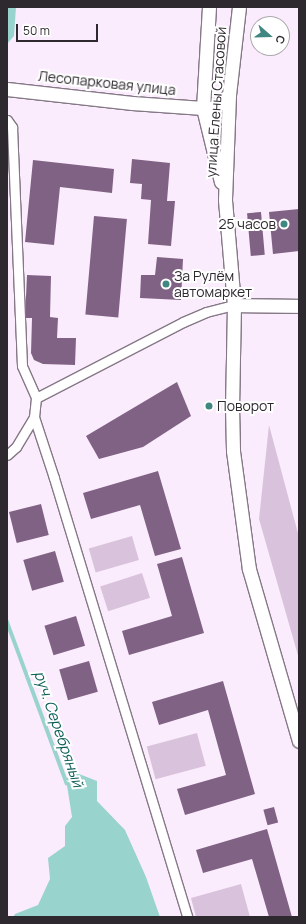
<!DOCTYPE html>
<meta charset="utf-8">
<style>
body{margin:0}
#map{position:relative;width:306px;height:924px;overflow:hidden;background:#fbecfd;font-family:Manrope,sans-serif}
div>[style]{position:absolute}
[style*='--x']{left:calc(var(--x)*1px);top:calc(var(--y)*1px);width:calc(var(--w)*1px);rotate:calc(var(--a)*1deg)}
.green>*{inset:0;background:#d9c2db;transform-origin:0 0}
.water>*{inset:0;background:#99d3cd}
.stream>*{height:3.5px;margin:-1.75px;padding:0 1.75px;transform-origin:1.75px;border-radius:1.75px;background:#99d3cd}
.building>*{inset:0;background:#806384;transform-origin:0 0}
.roads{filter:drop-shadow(1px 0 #857886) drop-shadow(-1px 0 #857886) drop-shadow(0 1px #857886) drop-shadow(0 -1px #857886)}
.street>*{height:9px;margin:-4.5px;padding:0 4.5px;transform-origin:4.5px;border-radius:4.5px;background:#fff}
.secondary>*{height:13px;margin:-6.5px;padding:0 6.5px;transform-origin:6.5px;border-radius:6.5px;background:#fff}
.dots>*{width:11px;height:11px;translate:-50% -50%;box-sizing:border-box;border:2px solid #fff;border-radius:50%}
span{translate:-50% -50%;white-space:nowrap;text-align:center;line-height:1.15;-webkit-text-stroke:4px #fff;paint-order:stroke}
.street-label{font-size:14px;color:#2e292f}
.poi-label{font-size:14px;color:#2e292f}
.right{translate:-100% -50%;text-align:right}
.left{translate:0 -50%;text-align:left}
.water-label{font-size:15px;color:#0d5e59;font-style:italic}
.frame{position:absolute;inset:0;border:8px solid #2e292f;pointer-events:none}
.north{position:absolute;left:250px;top:16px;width:40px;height:40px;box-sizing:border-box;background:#fff;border:1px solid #aba9ac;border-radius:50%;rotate:110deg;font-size:11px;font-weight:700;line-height:16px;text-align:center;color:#2e292f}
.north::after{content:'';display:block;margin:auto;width:14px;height:18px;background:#408781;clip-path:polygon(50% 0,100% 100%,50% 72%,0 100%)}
.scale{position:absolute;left:16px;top:24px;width:82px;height:18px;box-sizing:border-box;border:2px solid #2e292f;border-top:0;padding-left:5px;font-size:12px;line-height:14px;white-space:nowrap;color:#2e292f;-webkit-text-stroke:3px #fff;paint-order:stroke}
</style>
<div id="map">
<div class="green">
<i style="clip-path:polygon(269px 425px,299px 537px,299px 659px,259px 519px)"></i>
<i style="left:132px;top:536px;width:25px;height:45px;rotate:74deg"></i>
<i style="left:142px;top:573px;width:26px;height:44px;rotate:72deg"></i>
<i style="left:197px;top:733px;width:34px;height:52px;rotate:75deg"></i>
<i style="clip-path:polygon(241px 884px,250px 917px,196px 917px,191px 898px)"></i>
</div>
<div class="water">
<i style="clip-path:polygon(7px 7px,16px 7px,14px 36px,7px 44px)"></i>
<i style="clip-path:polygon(74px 772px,97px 781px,97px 801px,125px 830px,146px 877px,160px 917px,13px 917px,15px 914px,38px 905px,50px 879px,48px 858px,65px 846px,65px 826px,72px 817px,66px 779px)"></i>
</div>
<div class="stream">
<i style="--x:7;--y:621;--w:173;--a:69.7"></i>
</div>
<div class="building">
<i style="clip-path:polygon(132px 159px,170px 163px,167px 201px,175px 201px,171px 246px,148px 244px,151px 200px,141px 199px,142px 184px,130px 183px)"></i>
<i style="clip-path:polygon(33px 160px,114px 169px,112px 193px,60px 187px,54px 245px,25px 242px)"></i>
<i style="clip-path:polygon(299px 209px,299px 251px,273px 254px,269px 212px)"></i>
<i style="left:261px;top:212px;width:43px;height:14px;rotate:85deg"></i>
<i style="left:94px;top:216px;width:33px;height:99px;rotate:5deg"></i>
<i style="clip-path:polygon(157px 257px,183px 259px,181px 300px,140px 298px,141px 275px,155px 275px)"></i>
<i style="clip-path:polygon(27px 275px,51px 276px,50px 317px,58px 318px,57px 338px,76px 338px,75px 365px,43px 364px,34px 360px,31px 353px,32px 318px,25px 318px)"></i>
<i style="clip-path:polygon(177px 382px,191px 416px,143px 447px,99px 459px,86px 436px)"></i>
<i style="clip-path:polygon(158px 471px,181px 549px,155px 556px,140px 505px,91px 519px,83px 493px)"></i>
<i style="left:41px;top:504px;width:32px;height:33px;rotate:76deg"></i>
<i style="left:55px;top:551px;width:32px;height:33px;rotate:74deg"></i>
<i style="clip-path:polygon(182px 557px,204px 633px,129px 655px,122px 631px,172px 616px,157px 564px)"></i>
<i style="left:76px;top:616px;width:31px;height:33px;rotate:73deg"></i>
<i style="left:89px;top:661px;width:32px;height:31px;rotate:74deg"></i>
<i style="clip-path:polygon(223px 681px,255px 794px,185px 815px,177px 789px,226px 775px,208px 710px,159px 725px,152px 702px)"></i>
<i style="left:274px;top:807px;width:16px;height:11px;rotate:75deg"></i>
<i style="clip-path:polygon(267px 829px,292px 917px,269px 917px,252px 859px,203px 873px,196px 850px)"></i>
</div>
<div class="roads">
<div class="street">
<i style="--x:7;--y:120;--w:9;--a:54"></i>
<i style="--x:12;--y:127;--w:239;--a:87.6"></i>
<i style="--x:22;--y:366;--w:35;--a:66"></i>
<i style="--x:34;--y:417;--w:64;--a:71.8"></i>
<i style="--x:54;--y:478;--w:459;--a:73.1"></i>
<i style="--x:7;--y:455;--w:12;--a:-42"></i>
<i style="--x:16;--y:447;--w:35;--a:-59"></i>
<i style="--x:34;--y:417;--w:19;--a:-84"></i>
<i style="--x:36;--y:398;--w:165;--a:-27.3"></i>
<i style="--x:183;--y:322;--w:25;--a:-23"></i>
<i style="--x:206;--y:312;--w:29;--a:-14"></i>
</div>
<div class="secondary">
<i style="--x:209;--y:7;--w:101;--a:93.4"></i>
<i style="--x:203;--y:108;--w:76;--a:76.3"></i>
<i style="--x:239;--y:7;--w:89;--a:96.5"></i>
<i style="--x:229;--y:95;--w:105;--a:92.2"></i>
<i style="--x:225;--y:200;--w:105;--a:85.1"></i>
<i style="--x:234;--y:305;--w:101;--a:91.1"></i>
<i style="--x:232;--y:406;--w:45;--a:88.7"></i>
<i style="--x:233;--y:451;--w:119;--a:82.3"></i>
<i style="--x:249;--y:569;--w:179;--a:73.8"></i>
<i style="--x:7;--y:89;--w:126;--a:6.4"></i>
<i style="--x:132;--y:103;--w:71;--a:4"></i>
<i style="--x:203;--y:108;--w:11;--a:0"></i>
<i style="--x:214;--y:108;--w:20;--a:-41"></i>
<i style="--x:234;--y:305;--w:65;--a:0.9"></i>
</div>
</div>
<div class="dots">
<i style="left:284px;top:224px;background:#408781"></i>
<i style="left:166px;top:284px;background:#408781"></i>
<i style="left:209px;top:406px;background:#408781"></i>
</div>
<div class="street-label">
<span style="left:107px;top:83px;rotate:6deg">Лесопарковая улица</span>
<span style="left:216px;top:102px;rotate:-86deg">улица Елены Стасовой</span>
</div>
<div class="poi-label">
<span class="right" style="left:276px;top:224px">25 часов</span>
<span class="left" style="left:174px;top:284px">За Рулём<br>автомаркет</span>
<span class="left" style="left:217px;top:406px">Поворот</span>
</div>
<div class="water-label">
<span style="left:59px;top:729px;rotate:71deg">руч. Серебряный</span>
</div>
<div class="frame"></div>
<div class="north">С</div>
<div class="scale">50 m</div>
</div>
